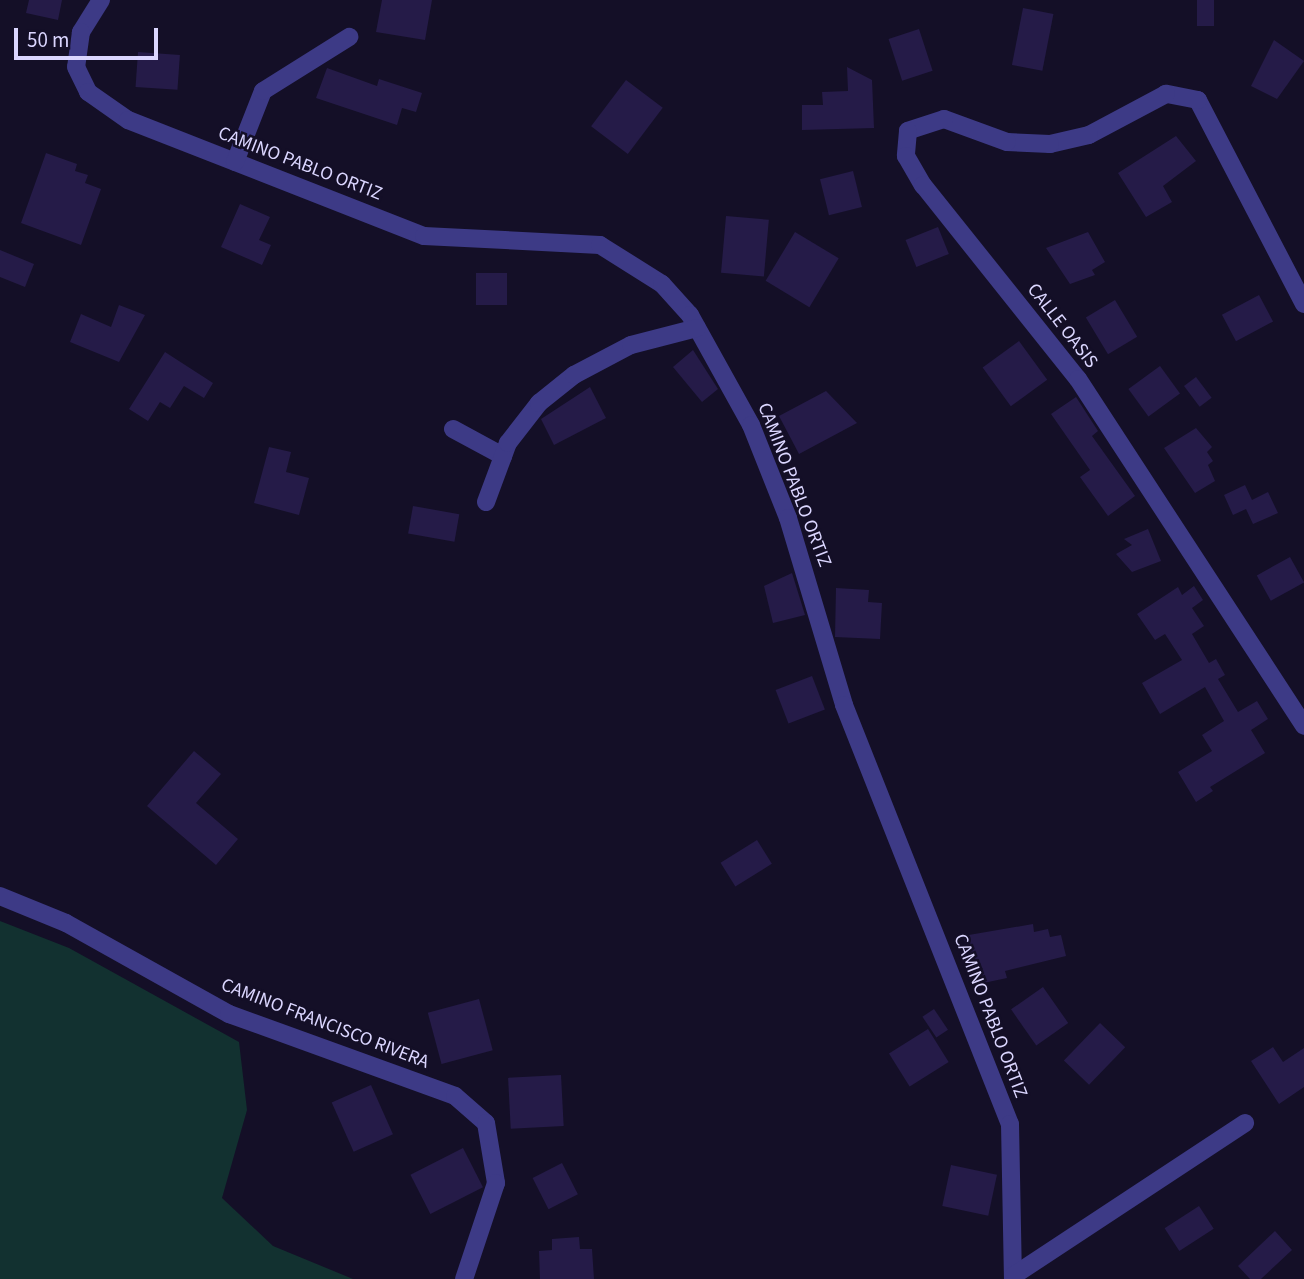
<!DOCTYPE html>
<style>
body{margin:0}
#map{position:relative;width:1304px;height:1279px;overflow:hidden;background:#140f27;font-family:"Source Sans 3",sans-serif}
div>[style]{position:absolute}
[style*='--x']{left:calc(var(--x)*1px);top:calc(var(--y)*1px);width:calc(var(--w)*1px);rotate:calc(var(--a)*1deg)}
.green>*{inset:0;background:#123130}
.building>*{inset:0;background:#251b48;transform-origin:0 0}
.minor>*{height:18px;margin:-9px;padding:0 9px;transform-origin:9px;border-radius:9px;background:#3d3a86}
span{translate:-50% -50%;white-space:nowrap;text-align:center;line-height:1.15;-webkit-text-stroke:5px #140f27;paint-order:stroke}
.street-label{font-size:19px;color:#dbd6ff}
.scale{position:absolute;left:14px;top:28px;width:144px;height:32px;box-sizing:border-box;border:4px solid #dbd6ff;border-top:0;padding-left:9px;font-size:21px;line-height:24px;white-space:nowrap;color:#dbd6ff;-webkit-text-stroke:5px #140f27;paint-order:stroke}
</style>
<div id="map">
<div class="green">
<i style="clip-path:polygon(0 921px,69px 948px,239px 1042px,247px 1110px,222px 1198px,273px 1246px,353px 1279px,0 1279px)"></i>
</div>
<div class="building">
<i style="clip-path:polygon(29px 0,62px 0,58px 20px,26px 13px)"></i>
<i style="clip-path:polygon(382px 0,432px 0,425px 40px,376px 32px)"></i>
<i style="left:1197px;top:0;width:17px;height:26px"></i>
<i style="left:1023px;top:8px;width:31px;height:58px;rotate:11deg"></i>
<i style="left:919px;top:29px;width:44px;height:32px;rotate:72deg"></i>
<i style="clip-path:polygon(1274px 40px,1304px 61px,1277px 99px,1251px 86px)"></i>
<i style="left:138px;top:52px;width:42px;height:35px;rotate:4deg"></i>
<i style="clip-path:polygon(847px 67px,872px 80px,874px 128px,802px 130px,802px 105px,823px 105px,822px 92px,848px 91px)"></i>
<i style="clip-path:polygon(327px 68px,377px 86px,379px 79px,422px 93px,416px 112px,402px 108px,397px 125px,316px 98px)"></i>
<i style="left:626px;top:80px;width:46px;height:58px;rotate:37deg"></i>
<i style="clip-path:polygon(1176px 136px,1196px 161px,1163px 186px,1172px 202px,1146px 217px,1118px 173px)"></i>
<i style="clip-path:polygon(46px 153px,77px 164px,75px 171px,88px 175px,85px 183px,101px 189px,81px 245px,21px 223px)"></i>
<i style="left:853px;top:171px;width:37px;height:34px;rotate:76deg"></i>
<i style="clip-path:polygon(240px 204px,270px 217px,259px 240px,271px 245px,262px 265px,221px 247px)"></i>
<i style="left:726px;top:216px;width:43px;height:57px;rotate:5deg"></i>
<i style="left:938px;top:227px;width:29px;height:35px;rotate:68deg"></i>
<i style="left:795px;top:232px;width:51px;height:57px;rotate:31deg"></i>
<i style="clip-path:polygon(1088px 232px,1105px 262px,1092px 270px,1095px 275px,1070px 284px,1046px 248px)"></i>
<i style="clip-path:polygon(0 250px,34px 264px,25px 287px,0 277px)"></i>
<i style="left:476px;top:273px;width:31px;height:32px"></i>
<i style="left:1259px;top:295px;width:30px;height:42px;rotate:62deg"></i>
<i style="left:1115px;top:300px;width:43px;height:34px;rotate:59deg"></i>
<i style="clip-path:polygon(119px 305px,145px 315px,119px 362px,70px 342px,81px 314px,111px 327px)"></i>
<i style="left:1019px;top:341px;width:48px;height:45px;rotate:54deg"></i>
<i style="clip-path:polygon(693px 350px,718px 389px,702px 402px,673px 367px)"></i>
<i style="clip-path:polygon(165px 352px,213px 383px,204px 398px,184px 386px,170px 408px,160px 402px,148px 421px,129px 409px)"></i>
<i style="left:1160px;top:366px;width:34px;height:39px;rotate:54deg"></i>
<i style="left:1196px;top:377px;width:26px;height:15px;rotate:53deg"></i>
<i style="clip-path:polygon(590px 387px,606px 418px,554px 445px,541px 419px)"></i>
<i style="clip-path:polygon(826px 391px,857px 423px,799px 454px,779px 416px)"></i>
<i style="clip-path:polygon(1076px 397px,1098px 431px,1092px 436px,1135px 496px,1108px 516px,1080px 477px,1090px 470px,1051px 414px)"></i>
<i style="clip-path:polygon(1196px 428px,1212px 447px,1207px 452px,1213px 461px,1208px 465px,1215px 481px,1195px 493px,1164px 448px)"></i>
<i style="clip-path:polygon(269px 447px,291px 452px,286px 472px,309px 478px,299px 515px,254px 503px)"></i>
<i style="clip-path:polygon(1245px 485px,1252px 500px,1268px 492px,1278px 513px,1253px 524px,1246px 509px,1233px 515px,1224px 495px)"></i>
<i style="left:413px;top:506px;width:47px;height:28px;rotate:10deg"></i>
<i style="clip-path:polygon(1148px 529px,1161px 561px,1132px 572px,1116px 554px,1132px 545px,1124px 539px)"></i>
<i style="left:1290px;top:557px;width:29px;height:38px;rotate:61deg"></i>
<i style="clip-path:polygon(792px 573px,805px 615px,773px 623px,764px 586px)"></i>
<i style="clip-path:polygon(1194px 586px,1203px 600px,1192px 608px,1204px 626px,1192px 634px,1209px 663px,1216px 659px,1225px 675px,1218px 679px,1238px 712px,1257px 701px,1268px 719px,1251px 730px,1265px 753px,1210px 787px,1213px 791px,1196px 802px,1178px 772px,1212px 751px,1202px 735px,1224px 721px,1205px 687px,1160px 714px,1142px 683px,1182px 660px,1165px 634px,1155px 640px,1137px 614px,1178px 587px,1182px 595px)"></i>
<i style="clip-path:polygon(836px 588px,869px 590px,868px 602px,882px 603px,880px 639px,835px 637px)"></i>
<i style="left:812px;top:676px;width:36px;height:39px;rotate:69deg"></i>
<i style="clip-path:polygon(194px 751px,221px 774px,196px 803px,238px 839px,216px 865px,147px 806px)"></i>
<i style="left:757px;top:840px;width:28px;height:43px;rotate:58deg"></i>
<i style="clip-path:polygon(1033px 924px,1034px 932px,1048px 929px,1050px 937px,1061px 935px,1066px 956px,1005px 971px,1007px 978px,974px 985px,963px 936px)"></i>
<i style="left:1043px;top:987px;width:44px;height:39px;rotate:55deg"></i>
<i style="left:479px;top:999px;width:53px;height:53px;rotate:75deg"></i>
<i style="left:934px;top:1009px;width:25px;height:14px;rotate:56deg"></i>
<i style="left:1100px;top:1023px;width:35px;height:52px;rotate:44deg"></i>
<i style="left:928px;top:1029px;width:39px;height:46px;rotate:58deg"></i>
<i style="clip-path:polygon(1273px 1047px,1283px 1062px,1304px 1048px,1304px 1087px,1279px 1104px,1251px 1061px)"></i>
<i style="left:561px;top:1075px;width:51px;height:53px;rotate:87deg"></i>
<i style="left:371px;top:1085px;width:54px;height:43px;rotate:66deg"></i>
<i style="left:463px;top:1148px;width:44px;height:59px;rotate:63deg"></i>
<i style="left:562px;top:1163px;width:35px;height:33px;rotate:63deg"></i>
<i style="left:951px;top:1165px;width:47px;height:42px;rotate:12deg"></i>
<i style="left:1199px;top:1206px;width:27px;height:41px;rotate:57deg"></i>
<i style="clip-path:polygon(1275px 1231px,1292px 1250px,1261px 1279px,1250px 1279px,1238px 1266px)"></i>
<i style="clip-path:polygon(579px 1237px,580px 1249px,592px 1249px,594px 1279px,540px 1279px,539px 1251px,552px 1250px,552px 1239px)"></i>
</div>
<div class="minor">
<i style="--x:101;--y:0;--w:38;--a:122"></i>
<i style="--x:81;--y:32;--w:35;--a:98"></i>
<i style="--x:76;--y:67;--w:28;--a:64"></i>
<i style="--x:88;--y:92;--w:49;--a:35"></i>
<i style="--x:128;--y:120;--w:318;--a:21.4"></i>
<i style="--x:424;--y:236;--w:176;--a:2.9"></i>
<i style="--x:600;--y:245;--w:73;--a:32.2"></i>
<i style="--x:662;--y:284;--w:42;--a:47.9"></i>
<i style="--x:690;--y:315;--w:126;--a:61"></i>
<i style="--x:751;--y:425;--w:100;--a:68.3"></i>
<i style="--x:788;--y:518;--w:195;--a:73.3"></i>
<i style="--x:844;--y:705;--w:451;--a:68.4"></i>
<i style="--x:1010;--y:1124;--w:155;--a:88.9"></i>
<i style="--x:235;--y:162;--w:76;--a:-68.5"></i>
<i style="--x:263;--y:91;--w:102;--a:-32.1"></i>
<i style="--x:1304;--y:304;--w:230;--a:-117.5"></i>
<i style="--x:1198;--y:100;--w:33;--a:-169"></i>
<i style="--x:1166;--y:94;--w:87;--a:152"></i>
<i style="--x:1089;--y:135;--w:40;--a:167"></i>
<i style="--x:1050;--y:144;--w:43;--a:-177.3"></i>
<i style="--x:1007;--y:142;--w:67;--a:-159.9"></i>
<i style="--x:944;--y:119;--w:38;--a:162"></i>
<i style="--x:908;--y:131;--w:25;--a:95"></i>
<i style="--x:906;--y:156;--w:34;--a:60"></i>
<i style="--x:923;--y:185;--w:248;--a:51.4"></i>
<i style="--x:1078;--y:379;--w:414;--a:56.9"></i>
<i style="--x:453;--y:429;--w:57;--a:28.4"></i>
<i style="--x:486;--y:502;--w:63;--a:-69.6"></i>
<i style="--x:508;--y:443;--w:51;--a:-52.2"></i>
<i style="--x:539;--y:403;--w:45;--a:-38.7"></i>
<i style="--x:574;--y:375;--w:64;--a:-27.8"></i>
<i style="--x:631;--y:345;--w:68;--a:-14.4"></i>
<i style="--x:0;--y:896;--w:71;--a:22.2"></i>
<i style="--x:66;--y:923;--w:187;--a:29.2"></i>
<i style="--x:229;--y:1014;--w:240;--a:19.9"></i>
<i style="--x:455;--y:1096;--w:41;--a:41.1"></i>
<i style="--x:486;--y:1123;--w:61;--a:80.5"></i>
<i style="--x:496;--y:1183;--w:101;--a:108.4"></i>
<i style="--x:1013;--y:1276;--w:278;--a:-33.4"></i>
</div>
<div class="street-label">
<span style="left:300px;top:164px;rotate:21deg">CAMINO PABLO ORTIZ</span>
<span style="left:1062px;top:326px;rotate:52deg">CALLE OASIS</span>
<span style="left:794px;top:485px;rotate:69deg">CAMINO PABLO ORTIZ</span>
<span style="left:990px;top:1016px;rotate:69deg">CAMINO PABLO ORTIZ</span>
<span style="left:325px;top:1024px;rotate:21deg">CAMINO FRANCISCO RIVERA</span>
</div>
<div class="scale">50 m</div>
</div>
